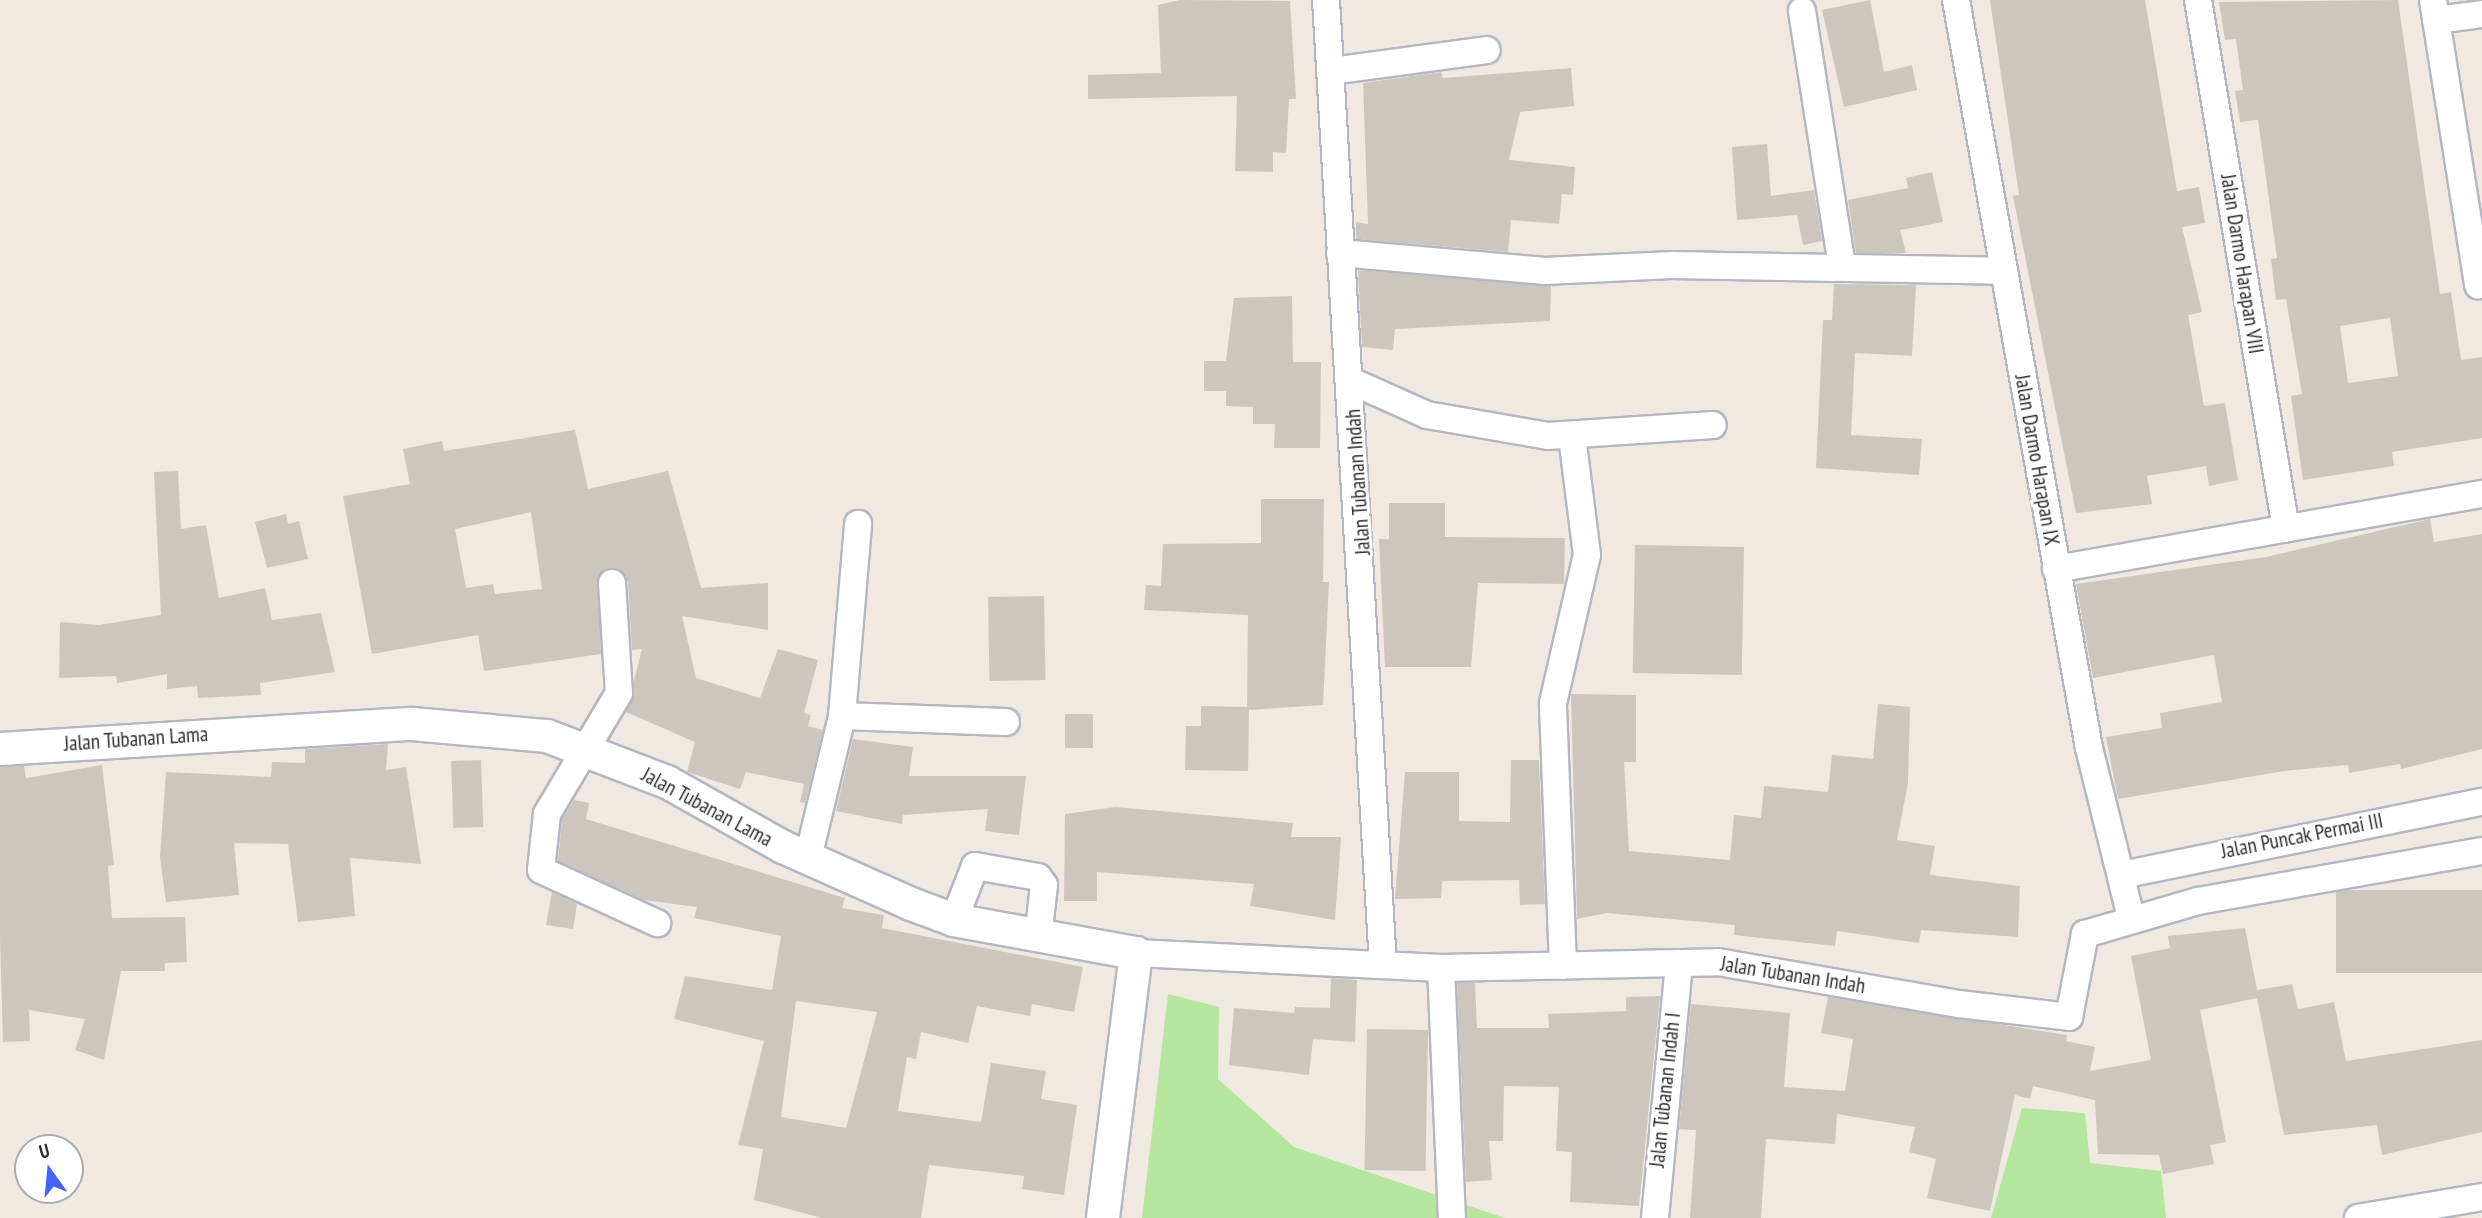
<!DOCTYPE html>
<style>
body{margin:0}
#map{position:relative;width:2482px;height:1218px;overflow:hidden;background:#efe9e1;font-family:"PT Sans Narrow",sans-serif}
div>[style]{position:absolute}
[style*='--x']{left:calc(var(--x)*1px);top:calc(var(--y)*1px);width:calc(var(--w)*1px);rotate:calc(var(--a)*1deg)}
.green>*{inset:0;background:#b6e59e}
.building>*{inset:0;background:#cbc7bf;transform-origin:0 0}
.roads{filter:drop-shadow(2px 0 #b4b7c1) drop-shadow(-2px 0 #b4b7c1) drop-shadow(0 2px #b4b7c1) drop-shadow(0 -2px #b4b7c1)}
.minor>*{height:26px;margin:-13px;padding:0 13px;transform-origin:13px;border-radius:13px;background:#fff}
.tertiary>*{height:32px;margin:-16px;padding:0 16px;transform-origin:16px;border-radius:16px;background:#fff}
span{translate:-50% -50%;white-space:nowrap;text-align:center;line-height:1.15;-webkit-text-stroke:6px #fff;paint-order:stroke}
.street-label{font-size:21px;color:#2e2e2e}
.north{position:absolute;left:14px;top:1134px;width:70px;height:70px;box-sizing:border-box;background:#fff;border:2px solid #ababab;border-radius:50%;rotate:345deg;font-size:19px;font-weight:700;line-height:28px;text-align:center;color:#2e2e2e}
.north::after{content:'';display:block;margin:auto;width:24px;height:32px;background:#4264fb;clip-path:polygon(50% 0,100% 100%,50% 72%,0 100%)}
</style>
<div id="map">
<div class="green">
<i style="clip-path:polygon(1168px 994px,1219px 1007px,1218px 1079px,1294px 1147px,1505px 1218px,1142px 1218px)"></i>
<i style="clip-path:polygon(2022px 1108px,2085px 1113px,2090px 1163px,2161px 1171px,2166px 1218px,1991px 1218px)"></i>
</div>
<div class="building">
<i style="clip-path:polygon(1180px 0,1290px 1px,1296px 99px,1289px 99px,1286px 153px,1273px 152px,1273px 172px,1235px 171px,1237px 96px,1088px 99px,1088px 75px,1161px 73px,1158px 5px)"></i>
<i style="clip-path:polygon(1870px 0,1884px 72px,1912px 65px,1917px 90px,1844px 107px,1822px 10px)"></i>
<i style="clip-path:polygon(1990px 0,2145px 0,2177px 191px,2199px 187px,2205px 223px,2182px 227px,2202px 312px,2188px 315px,2204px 406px,2225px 403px,2238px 480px,2209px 486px,2206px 466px,2147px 476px,2152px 504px,2076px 513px,2013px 196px,2019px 195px)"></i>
<i style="clip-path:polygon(evenodd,2398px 0,2440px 294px,2451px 292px,2461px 360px,2482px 357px,2482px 438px,2392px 452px,2394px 466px,2303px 480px,2291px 396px,2302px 394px,2286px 299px,2276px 300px,2271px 259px,2277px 258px,2258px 120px,2240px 122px,2235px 91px,2243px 90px,2236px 39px,2225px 40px,2219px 2px,2398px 0,2390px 318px,2398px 376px,2348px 383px,2340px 326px,2390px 318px)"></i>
<i style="clip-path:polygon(1571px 68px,1574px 106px,1520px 112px,1509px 160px,1575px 167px,1573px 195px,1562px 194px,1559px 224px,1511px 220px,1508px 252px,1356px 239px,1356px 222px,1368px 224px,1363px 83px,1441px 72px,1443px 78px)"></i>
<i style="clip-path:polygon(1767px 144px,1771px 196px,1814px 190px,1822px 241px,1803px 245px,1797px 215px,1737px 220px,1732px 147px)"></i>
<i style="clip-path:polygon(1932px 172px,1943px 222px,1900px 230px,1906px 253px,1856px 253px,1848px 200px,1908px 188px,1906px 178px)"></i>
<i style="clip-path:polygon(1358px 270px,1551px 286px,1550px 321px,1395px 329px,1393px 350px,1362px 347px)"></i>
<i style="clip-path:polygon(1834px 284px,1916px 285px,1912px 356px,1855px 353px,1851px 435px,1922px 439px,1919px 475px,1816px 468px,1823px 320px,1832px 320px)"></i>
<i style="clip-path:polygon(1292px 296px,1293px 362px,1321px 362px,1320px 448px,1274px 448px,1275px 424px,1253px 424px,1253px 407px,1226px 406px,1226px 391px,1204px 391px,1204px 361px,1226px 361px,1234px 298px)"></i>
<i style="clip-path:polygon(evenodd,575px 430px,588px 489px,668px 471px,701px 588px,768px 583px,768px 630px,682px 616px,696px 678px,760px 698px,778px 649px,818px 660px,804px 713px,811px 715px,808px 726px,823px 730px,805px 803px,800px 802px,804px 784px,746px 772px,740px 789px,687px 772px,695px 742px,626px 712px,642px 649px,632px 650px,628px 582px,618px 569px,598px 577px,601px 654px,484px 671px,478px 635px,372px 654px,343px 496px,410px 484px,403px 449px,442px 441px,444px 451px,575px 430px,531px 512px,542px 589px,495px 594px,493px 584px,466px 588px,455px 529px,531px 512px)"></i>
<i style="clip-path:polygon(178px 471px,181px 529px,206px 525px,219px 598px,265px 588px,272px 620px,321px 613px,335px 672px,260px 683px,261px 695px,198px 698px,197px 686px,167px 689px,167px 674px,117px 683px,116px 676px,59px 678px,60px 622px,99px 625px,161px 615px,154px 472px)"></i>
<i style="clip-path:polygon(1261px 499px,1324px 499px,1323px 582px,1329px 582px,1323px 705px,1249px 710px,1248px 771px,1185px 770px,1186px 726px,1201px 726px,1201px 706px,1247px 707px,1248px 615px,1144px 610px,1146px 585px,1161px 586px,1163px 544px,1261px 543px)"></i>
<i style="clip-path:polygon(1389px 503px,1445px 503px,1445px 537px,1565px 538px,1564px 584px,1478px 583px,1471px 667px,1385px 667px,1379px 539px,1389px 539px)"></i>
<i style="clip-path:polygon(286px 514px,288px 524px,299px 521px,308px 559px,267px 568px,255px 522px)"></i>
<i style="clip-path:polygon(2430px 519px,2434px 542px,2482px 534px,2482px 749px,2401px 769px,2400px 764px,2349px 773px,2348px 765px,2284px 771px,2118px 799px,2106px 737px,2162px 728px,2160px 713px,2222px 702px,2214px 655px,2093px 678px,2076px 584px,2266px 557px)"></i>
<i style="left:1635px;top:545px;width:109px;height:128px;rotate:1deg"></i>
<i style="left:1044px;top:596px;width:84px;height:56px;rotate:89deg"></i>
<i style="clip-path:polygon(1571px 694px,1636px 695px,1636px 762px,1624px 762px,1629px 851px,1730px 860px,1734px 815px,1761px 818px,1764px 786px,1828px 792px,1832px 755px,1873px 759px,1878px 704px,1910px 707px,1908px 783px,1897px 840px,1935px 846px,1930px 875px,2020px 886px,2018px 937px,1921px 930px,1919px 943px,1837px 931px,1835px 946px,1734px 935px,1735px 925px,1607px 913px,1577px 919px)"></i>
<i style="left:1065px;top:714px;width:28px;height:34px"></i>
<i style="clip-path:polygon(853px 739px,913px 747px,909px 776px,1026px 776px,1019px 835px,985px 831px,988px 809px,903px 815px,902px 824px,836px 811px)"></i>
<i style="clip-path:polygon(388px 744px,386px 770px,406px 767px,421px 864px,350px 858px,355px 916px,298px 922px,288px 844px,234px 843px,239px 895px,166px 902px,160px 857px,166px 772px,271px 777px,272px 762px,305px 763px,305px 749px)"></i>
<i style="left:481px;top:760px;width:67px;height:30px;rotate:88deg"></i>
<i style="clip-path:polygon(1511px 760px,1539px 760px,1545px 904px,1520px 905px,1519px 880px,1442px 881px,1441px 898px,1395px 899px,1405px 772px,1459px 772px,1459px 821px,1510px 822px)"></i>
<i style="clip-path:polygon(102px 765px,114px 865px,108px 866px,112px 918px,185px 917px,187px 962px,165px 963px,165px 971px,121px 971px,104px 1060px,75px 1050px,85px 1019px,29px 1010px,30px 1041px,3px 1042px,0 937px,0 767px,24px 766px,26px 778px)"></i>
<i style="clip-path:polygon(evenodd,574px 800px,589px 803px,586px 819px,845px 898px,842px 908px,884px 915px,882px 928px,1083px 967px,1074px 1012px,1032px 1004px,1030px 1016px,977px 1006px,968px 1043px,921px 1032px,916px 1059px,907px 1057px,898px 1111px,981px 1122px,991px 1063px,1046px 1071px,1041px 1099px,1077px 1105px,1064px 1195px,1022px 1189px,1024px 1176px,929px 1165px,921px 1218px,822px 1218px,754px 1200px,763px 1149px,738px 1145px,764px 1041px,674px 1019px,685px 976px,772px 990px,781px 936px,694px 918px,697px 907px,644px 900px,558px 861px,562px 819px,574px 800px,796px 1001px,877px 1012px,846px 1128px,781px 1117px,796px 1001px)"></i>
<i style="clip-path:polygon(1115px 807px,1293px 823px,1291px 837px,1341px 837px,1335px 920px,1250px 906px,1254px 884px,1097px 872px,1097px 901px,1064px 901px,1065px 814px)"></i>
<i style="left:2482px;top:890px;width:83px;height:146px;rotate:90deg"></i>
<i style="clip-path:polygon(552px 892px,577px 904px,573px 929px,546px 925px)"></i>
<i style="clip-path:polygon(2245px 928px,2257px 990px,2292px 984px,2298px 1009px,2334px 1002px,2346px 1061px,2482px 1040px,2482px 1132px,2382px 1155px,2377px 1125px,2284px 1135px,2257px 998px,2200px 1010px,2226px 1142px,2210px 1145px,2214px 1164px,2163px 1174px,2159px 1155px,2098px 1154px,2095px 1100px,2033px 1086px,2030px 1099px,2015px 1095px,1990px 1211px,1927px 1198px,1936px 1159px,1909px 1152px,1915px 1127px,1837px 1114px,1835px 1144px,1766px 1139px,1761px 1218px,1690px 1218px,1696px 1130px,1679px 1129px,1691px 1004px,1790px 1013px,1784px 1087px,1845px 1091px,1853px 1039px,1821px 1033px,1828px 997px,2067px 1035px,2066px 1041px,2095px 1047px,2090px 1071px,2151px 1060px,2131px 956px,2170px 948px,2168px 936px)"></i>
<i style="clip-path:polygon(1331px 978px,1357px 980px,1355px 1042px,1313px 1039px,1309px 1075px,1229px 1065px,1234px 1008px,1294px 1013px,1295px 1007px,1330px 1008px)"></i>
<i style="clip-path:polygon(1457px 983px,1475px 983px,1477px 1028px,1549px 1028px,1548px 1014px,1626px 1011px,1626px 997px,1660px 996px,1639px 1206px,1570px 1202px,1572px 1152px,1556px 1151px,1559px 1087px,1504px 1086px,1503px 1141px,1489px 1141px,1492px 1180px,1466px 1182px)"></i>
<i style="left:1367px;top:1029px;width:61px;height:141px;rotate:1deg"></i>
</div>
<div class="roads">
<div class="minor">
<i style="--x:1326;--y:0;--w:967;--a:86.62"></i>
<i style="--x:1956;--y:0;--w:760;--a:79.92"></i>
<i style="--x:2089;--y:748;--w:175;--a:76.1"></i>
<i style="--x:2198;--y:0;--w:536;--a:80.56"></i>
<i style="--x:2433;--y:0;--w:289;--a:81"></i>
<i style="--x:1802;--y:11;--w:257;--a:81.1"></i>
<i style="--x:2436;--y:20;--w:46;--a:-7.4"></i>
<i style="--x:1332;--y:71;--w:156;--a:-7.7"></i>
<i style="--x:1340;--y:253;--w:206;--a:5"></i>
<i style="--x:1545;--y:271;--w:127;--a:-2.7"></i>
<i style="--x:1672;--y:265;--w:330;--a:1"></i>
<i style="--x:1351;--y:381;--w:83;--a:24.1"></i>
<i style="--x:1427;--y:415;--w:123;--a:9.8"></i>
<i style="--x:1548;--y:436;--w:165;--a:-3.8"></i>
<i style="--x:2056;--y:569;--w:433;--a:-10"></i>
<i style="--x:612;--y:583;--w:110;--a:86.4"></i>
<i style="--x:619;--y:693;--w:141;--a:120.8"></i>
<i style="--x:547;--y:814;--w:56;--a:96.1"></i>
<i style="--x:541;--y:870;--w:128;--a:24.6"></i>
<i style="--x:842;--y:716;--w:164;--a:2.1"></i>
<i style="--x:808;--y:858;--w:146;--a:-76.5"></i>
<i style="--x:842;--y:716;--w:193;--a:-85.2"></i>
<i style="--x:2122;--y:875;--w:367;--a:-11.5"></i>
<i style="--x:954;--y:920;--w:58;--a:-68.7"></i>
<i style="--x:975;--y:866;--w:64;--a:9.9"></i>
<i style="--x:1038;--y:877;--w:10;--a:53"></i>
<i style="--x:1044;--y:885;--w:53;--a:96.5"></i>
<i style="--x:1136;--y:953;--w:305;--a:2.8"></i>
<i style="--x:1441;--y:968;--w:277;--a:-1.2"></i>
<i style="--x:1718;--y:962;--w:245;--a:9.9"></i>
<i style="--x:1959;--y:1004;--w:111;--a:6.7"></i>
<i style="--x:2069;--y:1017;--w:85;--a:-79.1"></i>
<i style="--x:2085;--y:934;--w:118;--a:-16.3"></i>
<i style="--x:2198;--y:901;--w:288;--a:-10"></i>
<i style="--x:1563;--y:966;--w:263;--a:-92.2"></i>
<i style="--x:1553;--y:703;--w:152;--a:-77.1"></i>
<i style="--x:1587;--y:555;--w:120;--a:-97.2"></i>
<i style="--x:1441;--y:968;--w:250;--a:87.5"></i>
<i style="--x:1655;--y:1218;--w:256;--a:-84.6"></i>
<i style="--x:2358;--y:1218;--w:126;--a:-9.6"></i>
</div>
<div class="tertiary">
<i style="--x:0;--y:749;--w:413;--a:-3.5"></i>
<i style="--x:412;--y:724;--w:136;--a:5.1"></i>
<i style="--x:547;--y:736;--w:129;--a:21"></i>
<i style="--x:667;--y:782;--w:133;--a:29.3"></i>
<i style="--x:783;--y:847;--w:140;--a:24"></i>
<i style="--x:911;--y:904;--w:46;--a:20.4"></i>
<i style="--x:954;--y:920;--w:185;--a:10.3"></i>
<i style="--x:1136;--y:953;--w:267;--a:97.1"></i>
</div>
</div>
<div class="street-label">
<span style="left:2242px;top:264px;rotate:81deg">Jalan Darmo Harapan VIII</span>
<span style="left:2037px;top:460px;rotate:80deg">Jalan Darmo Harapan IX</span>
<span style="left:1358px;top:482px;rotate:-94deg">Jalan Tubanan Indah</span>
<span style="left:136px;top:739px;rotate:-4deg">Jalan Tubanan Lama</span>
<span style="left:707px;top:807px;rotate:28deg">Jalan Tubanan Lama</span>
<span style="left:2302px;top:836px;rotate:-11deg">Jalan Puncak Permai III</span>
<span style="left:1793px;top:975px;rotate:9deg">Jalan Tubanan Indah</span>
<span style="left:1665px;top:1090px;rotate:-84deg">Jalan Tubanan Indah I</span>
</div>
<div class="north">U</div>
</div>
